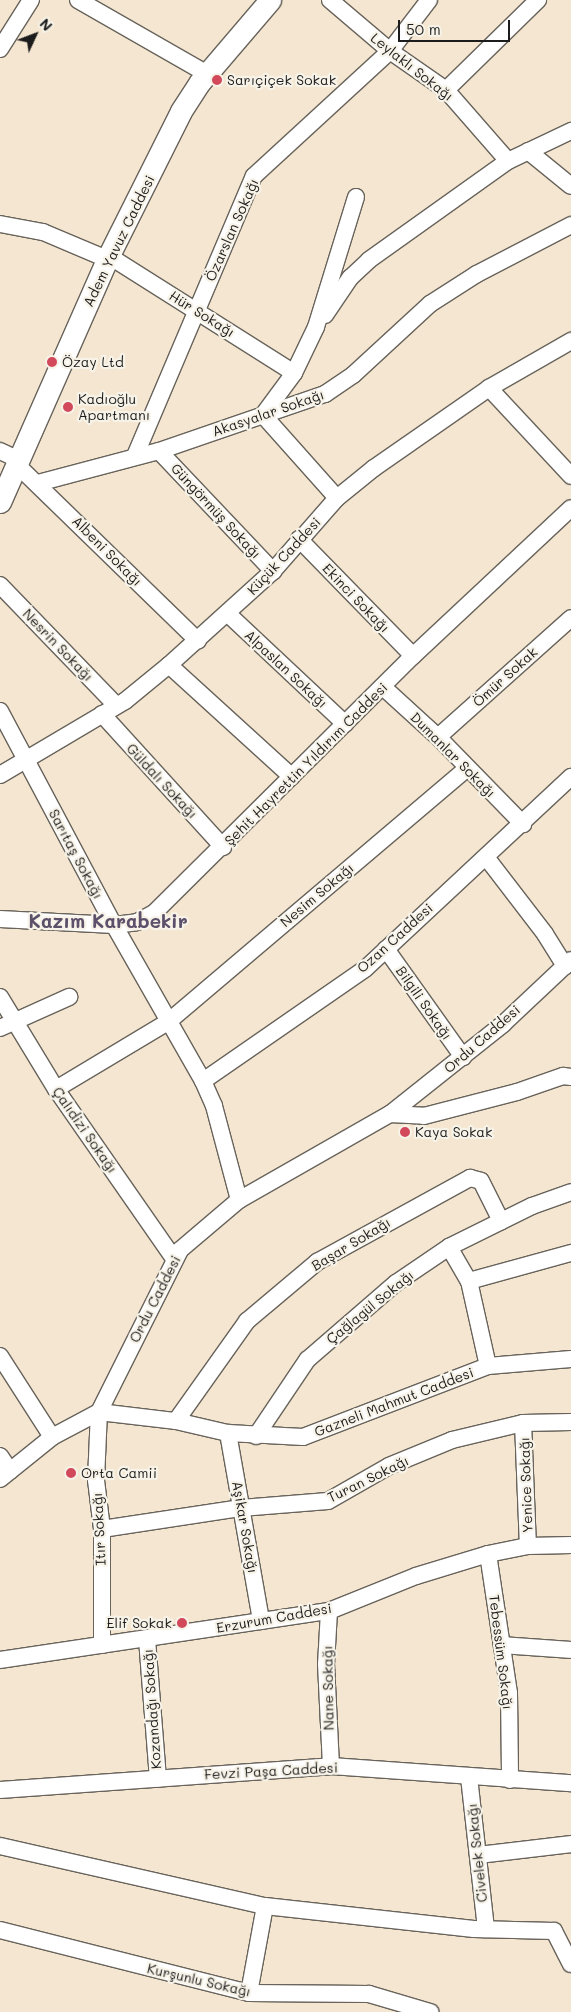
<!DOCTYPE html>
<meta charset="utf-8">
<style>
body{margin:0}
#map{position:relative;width:571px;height:2012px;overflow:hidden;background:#f4e6d0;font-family:Mali,sans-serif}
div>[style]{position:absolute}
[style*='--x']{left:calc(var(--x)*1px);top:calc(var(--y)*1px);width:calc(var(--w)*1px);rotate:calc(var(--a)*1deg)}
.roads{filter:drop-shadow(1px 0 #68635b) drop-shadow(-1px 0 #68635b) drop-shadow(0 1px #68635b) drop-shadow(0 -1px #68635b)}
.minor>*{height:16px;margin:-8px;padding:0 8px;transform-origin:8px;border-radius:8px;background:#fff}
.major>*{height:21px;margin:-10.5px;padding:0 10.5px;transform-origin:10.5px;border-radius:10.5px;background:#fff}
.dots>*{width:14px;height:14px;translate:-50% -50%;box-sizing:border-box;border:2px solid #f7f3e8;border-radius:50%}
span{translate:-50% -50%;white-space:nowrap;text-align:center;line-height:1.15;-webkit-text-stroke:4.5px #f7f3e8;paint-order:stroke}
.street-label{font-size:14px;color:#1c1c1c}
.poi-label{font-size:14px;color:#1c1c1c}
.left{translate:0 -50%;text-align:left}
.right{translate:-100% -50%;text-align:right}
.district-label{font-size:19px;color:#5c506a;font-weight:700}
.north{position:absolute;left:10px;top:10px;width:50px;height:50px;-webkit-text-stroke:4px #f7f3e8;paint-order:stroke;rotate:47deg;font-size:14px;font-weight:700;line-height:20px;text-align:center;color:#1c1c1c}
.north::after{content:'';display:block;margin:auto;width:18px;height:22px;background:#1c1c1c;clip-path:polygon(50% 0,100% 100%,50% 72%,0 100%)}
.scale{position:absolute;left:398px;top:20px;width:112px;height:22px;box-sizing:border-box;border:2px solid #1c1c1c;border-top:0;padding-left:6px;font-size:15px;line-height:18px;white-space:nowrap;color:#1c1c1c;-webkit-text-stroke:4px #f7f3e8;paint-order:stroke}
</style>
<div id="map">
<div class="roads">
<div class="minor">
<i style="--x:78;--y:0;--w:149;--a:29.8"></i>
<i style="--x:330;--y:0;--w:79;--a:40.4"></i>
<i style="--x:390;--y:51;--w:68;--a:34.9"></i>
<i style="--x:446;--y:90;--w:94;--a:48.9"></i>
<i style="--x:0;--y:49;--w:58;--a:-57.7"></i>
<i style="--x:446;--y:90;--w:129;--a:-44.4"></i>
<i style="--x:528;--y:151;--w:55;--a:39.1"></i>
<i style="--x:0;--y:224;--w:44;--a:10.5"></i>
<i style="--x:43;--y:232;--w:69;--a:22.9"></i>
<i style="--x:109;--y:256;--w:219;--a:32.3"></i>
<i style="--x:325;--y:315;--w:45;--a:-56"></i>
<i style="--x:350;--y:278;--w:26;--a:-43"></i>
<i style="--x:369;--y:260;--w:171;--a:-35.5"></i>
<i style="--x:508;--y:161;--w:70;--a:-25.5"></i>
<i style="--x:489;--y:388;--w:120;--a:47"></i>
<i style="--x:0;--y:451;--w:19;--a:25"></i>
<i style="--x:159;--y:451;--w:166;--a:46.5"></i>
<i style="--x:135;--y:456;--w:304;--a:-67"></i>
<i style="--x:254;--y:176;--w:185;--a:-42.6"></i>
<i style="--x:390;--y:51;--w:64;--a:-52.6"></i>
<i style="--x:15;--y:463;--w:255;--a:44.2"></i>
<i style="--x:38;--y:483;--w:125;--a:-14.8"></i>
<i style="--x:159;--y:451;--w:176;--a:-19"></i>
<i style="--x:325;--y:394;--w:34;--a:-34"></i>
<i style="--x:353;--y:375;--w:105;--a:-42.7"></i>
<i style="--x:430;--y:304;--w:56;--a:-32.6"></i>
<i style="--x:477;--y:274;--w:106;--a:-27.5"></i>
<i style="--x:337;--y:498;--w:111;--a:-131.7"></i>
<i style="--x:263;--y:415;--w:52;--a:-53.6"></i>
<i style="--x:294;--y:373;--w:51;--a:-64.4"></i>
<i style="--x:316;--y:327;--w:136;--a:-72.9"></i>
<i style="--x:299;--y:539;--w:163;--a:45.7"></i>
<i style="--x:0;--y:585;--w:167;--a:46"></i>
<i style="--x:227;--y:613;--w:162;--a:43.2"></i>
<i style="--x:169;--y:665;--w:166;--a:42.3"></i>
<i style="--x:383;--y:687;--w:74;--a:42.3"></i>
<i style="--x:438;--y:737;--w:122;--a:45.7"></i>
<i style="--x:0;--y:711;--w:242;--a:62"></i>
<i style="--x:114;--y:925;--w:180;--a:60.3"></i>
<i style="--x:203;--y:1081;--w:27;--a:66"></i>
<i style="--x:214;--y:1106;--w:97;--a:75.1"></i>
<i style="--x:102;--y:714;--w:180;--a:47.7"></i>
<i style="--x:438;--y:737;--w:178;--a:-41.8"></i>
<i style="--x:0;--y:775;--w:145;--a:-30.6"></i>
<i style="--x:125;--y:701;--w:57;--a:-39.3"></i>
<i style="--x:169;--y:665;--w:140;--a:-42.1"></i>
<i style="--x:273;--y:571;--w:97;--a:-48.8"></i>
<i style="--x:337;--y:498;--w:48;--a:-39"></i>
<i style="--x:374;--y:468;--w:140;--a:-34.8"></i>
<i style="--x:489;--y:388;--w:95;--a:-29.8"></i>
<i style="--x:486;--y:857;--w:97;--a:52.5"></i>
<i style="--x:545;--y:934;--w:38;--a:58"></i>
<i style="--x:0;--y:919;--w:114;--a:3"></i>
<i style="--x:114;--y:925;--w:23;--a:-7"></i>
<i style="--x:137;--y:922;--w:19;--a:-28"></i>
<i style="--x:154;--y:913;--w:365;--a:-44.8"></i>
<i style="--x:413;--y:656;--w:216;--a:-43.1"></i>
<i style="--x:386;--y:949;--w:133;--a:54.5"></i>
<i style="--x:0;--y:997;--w:108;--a:58.7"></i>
<i style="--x:56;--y:1089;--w:208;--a:55.2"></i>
<i style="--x:0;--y:1028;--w:76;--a:-24.2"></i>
<i style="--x:203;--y:1081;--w:197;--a:-34.7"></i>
<i style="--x:365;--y:969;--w:282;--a:-43"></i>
<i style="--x:56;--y:1089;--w:131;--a:-30.9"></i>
<i style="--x:168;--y:1022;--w:392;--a:-40.3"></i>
<i style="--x:390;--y:1114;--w:34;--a:3"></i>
<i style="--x:424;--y:1116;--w:96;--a:-14.5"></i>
<i style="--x:517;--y:1092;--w:49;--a:-19.2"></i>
<i style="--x:563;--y:1076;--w:8;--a:7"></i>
<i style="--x:449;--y:1247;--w:39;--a:60"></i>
<i style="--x:469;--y:1281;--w:87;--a:77.4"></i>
<i style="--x:469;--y:1281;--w:106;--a:-15.4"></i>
<i style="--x:0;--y:1356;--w:96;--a:57.3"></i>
<i style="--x:176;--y:1421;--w:123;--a:-54.6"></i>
<i style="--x:247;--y:1321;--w:92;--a:-40.1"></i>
<i style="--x:317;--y:1262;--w:175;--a:-28.8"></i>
<i style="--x:470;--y:1178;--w:11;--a:15"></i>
<i style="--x:481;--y:1181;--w:45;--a:63.4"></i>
<i style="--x:523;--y:1423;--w:123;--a:87.7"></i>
<i style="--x:228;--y:1433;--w:191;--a:80"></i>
<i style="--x:256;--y:1436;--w:92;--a:-56.1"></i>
<i style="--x:307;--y:1360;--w:118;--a:-40.9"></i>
<i style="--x:396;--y:1283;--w:64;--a:-34.2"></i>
<i style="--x:449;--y:1247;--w:93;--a:-26.3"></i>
<i style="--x:532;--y:1206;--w:41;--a:-19.7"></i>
<i style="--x:0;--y:1456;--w:18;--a:56"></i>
<i style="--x:0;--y:1479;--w:67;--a:-38.9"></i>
<i style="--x:52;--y:1437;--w:53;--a:-28"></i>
<i style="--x:99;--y:1412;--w:181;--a:-63.4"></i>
<i style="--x:180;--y:1250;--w:77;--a:-40.3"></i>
<i style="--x:239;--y:1200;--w:174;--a:-29.7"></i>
<i style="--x:390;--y:1114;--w:144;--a:-38.5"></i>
<i style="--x:503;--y:1024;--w:93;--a:-43.3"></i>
<i style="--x:102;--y:1529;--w:141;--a:-8.6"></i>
<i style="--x:241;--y:1508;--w:87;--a:-4.6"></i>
<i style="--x:328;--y:1501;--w:70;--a:-29.8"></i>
<i style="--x:389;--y:1466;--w:68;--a:-22.4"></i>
<i style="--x:452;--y:1440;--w:73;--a:-13.5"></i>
<i style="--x:523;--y:1423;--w:48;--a:-1.2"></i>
<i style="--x:488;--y:1554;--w:141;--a:81.4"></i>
<i style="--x:509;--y:1693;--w:87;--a:89.3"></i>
<i style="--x:329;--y:1611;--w:53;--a:93.2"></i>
<i style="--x:326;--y:1664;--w:102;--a:87.2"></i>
<i style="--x:147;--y:1639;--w:140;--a:85.5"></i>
<i style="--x:102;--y:1645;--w:116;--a:-90"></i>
<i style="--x:102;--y:1529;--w:49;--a:-97"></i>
<i style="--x:96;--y:1480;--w:68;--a:-87.5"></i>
<i style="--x:99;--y:1412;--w:78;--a:6.7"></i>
<i style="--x:176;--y:1421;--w:53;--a:13"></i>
<i style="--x:228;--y:1433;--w:75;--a:3.1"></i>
<i style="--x:303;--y:1437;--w:198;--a:-21"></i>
<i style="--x:488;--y:1366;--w:83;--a:-4.8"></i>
<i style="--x:502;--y:1645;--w:69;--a:4.1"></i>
<i style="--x:0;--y:1660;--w:333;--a:-8.5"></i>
<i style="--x:329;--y:1611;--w:94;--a:-21.9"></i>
<i style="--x:416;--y:1576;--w:75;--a:-17"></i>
<i style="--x:488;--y:1554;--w:41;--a:-11.3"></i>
<i style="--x:528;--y:1546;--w:43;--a:-1.3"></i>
<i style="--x:469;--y:1777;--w:153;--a:83.6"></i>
<i style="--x:0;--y:1790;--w:332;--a:-4.1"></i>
<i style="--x:331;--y:1766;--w:241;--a:4.1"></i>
<i style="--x:0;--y:1846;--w:272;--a:12.8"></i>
<i style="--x:265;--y:1906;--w:210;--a:6.3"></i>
<i style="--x:474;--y:1929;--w:80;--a:1.4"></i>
<i style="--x:554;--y:1931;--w:37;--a:63"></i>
<i style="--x:478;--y:1855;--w:94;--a:-6.7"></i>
<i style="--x:0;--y:1930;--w:257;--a:14.2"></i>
<i style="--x:249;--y:1993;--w:120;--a:0.5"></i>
<i style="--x:369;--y:1994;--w:64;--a:16.4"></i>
<i style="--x:249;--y:1993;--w:88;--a:-79.6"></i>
</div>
<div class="major">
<i style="--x:0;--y:502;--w:266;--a:-66.2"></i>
<i style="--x:107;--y:259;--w:165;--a:-63.4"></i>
<i style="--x:181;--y:111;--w:35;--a:-57"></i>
<i style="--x:200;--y:82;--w:108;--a:-49.5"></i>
</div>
</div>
<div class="dots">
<i style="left:217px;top:80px;background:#d1495b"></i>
<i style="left:52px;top:362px;background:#d1495b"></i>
<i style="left:68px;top:407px;background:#d1495b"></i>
<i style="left:405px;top:1132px;background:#d1495b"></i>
<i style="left:71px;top:1473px;background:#d1495b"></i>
<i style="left:182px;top:1623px;background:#d1495b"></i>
</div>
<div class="street-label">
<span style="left:412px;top:67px;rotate:38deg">Leylaklı Sokağı</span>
<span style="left:232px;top:230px;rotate:-66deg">Özarslan Sokağı</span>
<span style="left:119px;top:241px;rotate:-64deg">Adem Yavuz Caddesi</span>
<span style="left:202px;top:314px;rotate:32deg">Hür Sokağı</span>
<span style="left:268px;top:413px;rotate:-19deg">Akasyalar Sokağı</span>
<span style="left:216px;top:511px;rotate:47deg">Güngörmüş Sokağı</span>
<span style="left:107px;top:551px;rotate:45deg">Albeni Sokağı</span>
<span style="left:284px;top:556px;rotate:-47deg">Küçük Caddesi</span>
<span style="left:356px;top:598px;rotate:46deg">Ekinci Sokağı</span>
<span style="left:58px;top:645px;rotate:46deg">Nesrin Sokağı</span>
<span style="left:286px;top:669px;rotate:43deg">Alpaslan Sokağı</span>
<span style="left:505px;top:677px;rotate:-42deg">Ömür Sokak</span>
<span style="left:453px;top:755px;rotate:45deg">Dumanlar Sokağı</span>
<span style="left:306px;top:764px;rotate:-45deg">Şehit Hayrettin Yıldırım Caddesi</span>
<span style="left:162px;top:781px;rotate:47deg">Güldalı Sokağı</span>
<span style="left:76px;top:854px;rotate:62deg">Sarıtaş Sokağı</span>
<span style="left:317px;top:895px;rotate:-40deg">Nesim Sokağı</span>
<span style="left:395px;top:938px;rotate:-42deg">Ozan Caddesi</span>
<span style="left:424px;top:1003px;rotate:55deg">Bilgili Sokağı</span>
<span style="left:482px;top:1039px;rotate:-41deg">Ordu Caddesi</span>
<span style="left:85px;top:1130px;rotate:55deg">Çalıdizi Sokağı</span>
<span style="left:351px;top:1244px;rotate:-31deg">Başar Sokağı</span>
<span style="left:155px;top:1299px;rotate:-63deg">Ordu Caddesi</span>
<span style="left:370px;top:1307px;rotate:-39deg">Çağlagül Sokağı</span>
<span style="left:394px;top:1402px;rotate:-21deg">Gazneli Mahmut Caddesi</span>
<span style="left:368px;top:1479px;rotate:-26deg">Turan Sokağı</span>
<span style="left:526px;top:1485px;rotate:-92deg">Yenice Sokağı</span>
<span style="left:245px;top:1527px;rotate:80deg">Aşikar Sokağı</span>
<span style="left:99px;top:1529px;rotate:-93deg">Itır Sokağı</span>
<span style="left:274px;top:1618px;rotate:-10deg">Erzurum Caddesi</span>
<span style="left:501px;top:1652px;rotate:83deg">Tebessüm Sokağı</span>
<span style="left:328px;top:1688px;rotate:-91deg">Nane Sokağı</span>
<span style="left:152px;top:1709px;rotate:-94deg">Kozandağı Sokağı</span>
<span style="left:271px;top:1771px;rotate:-3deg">Fevzi Paşa Caddesi</span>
<span style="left:477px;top:1853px;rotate:-96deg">Civelek Sokağı</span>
<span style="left:199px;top:1980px;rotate:13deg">Kurşunlu Sokağı</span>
</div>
<div class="poi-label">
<span class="left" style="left:227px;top:80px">Sarıçiçek Sokak</span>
<span class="left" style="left:62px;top:362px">Özay Ltd</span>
<span class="left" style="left:78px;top:407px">Kadıoğlu<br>Apartmanı</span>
<span class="left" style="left:415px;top:1132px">Kaya Sokak</span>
<span class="left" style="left:81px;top:1473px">Orta Camii</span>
<span class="right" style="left:172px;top:1623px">Elif Sokak</span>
</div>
<div class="district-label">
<span style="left:108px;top:921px">Kazım Karabekir</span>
</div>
<div class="north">N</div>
<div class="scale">50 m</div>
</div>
